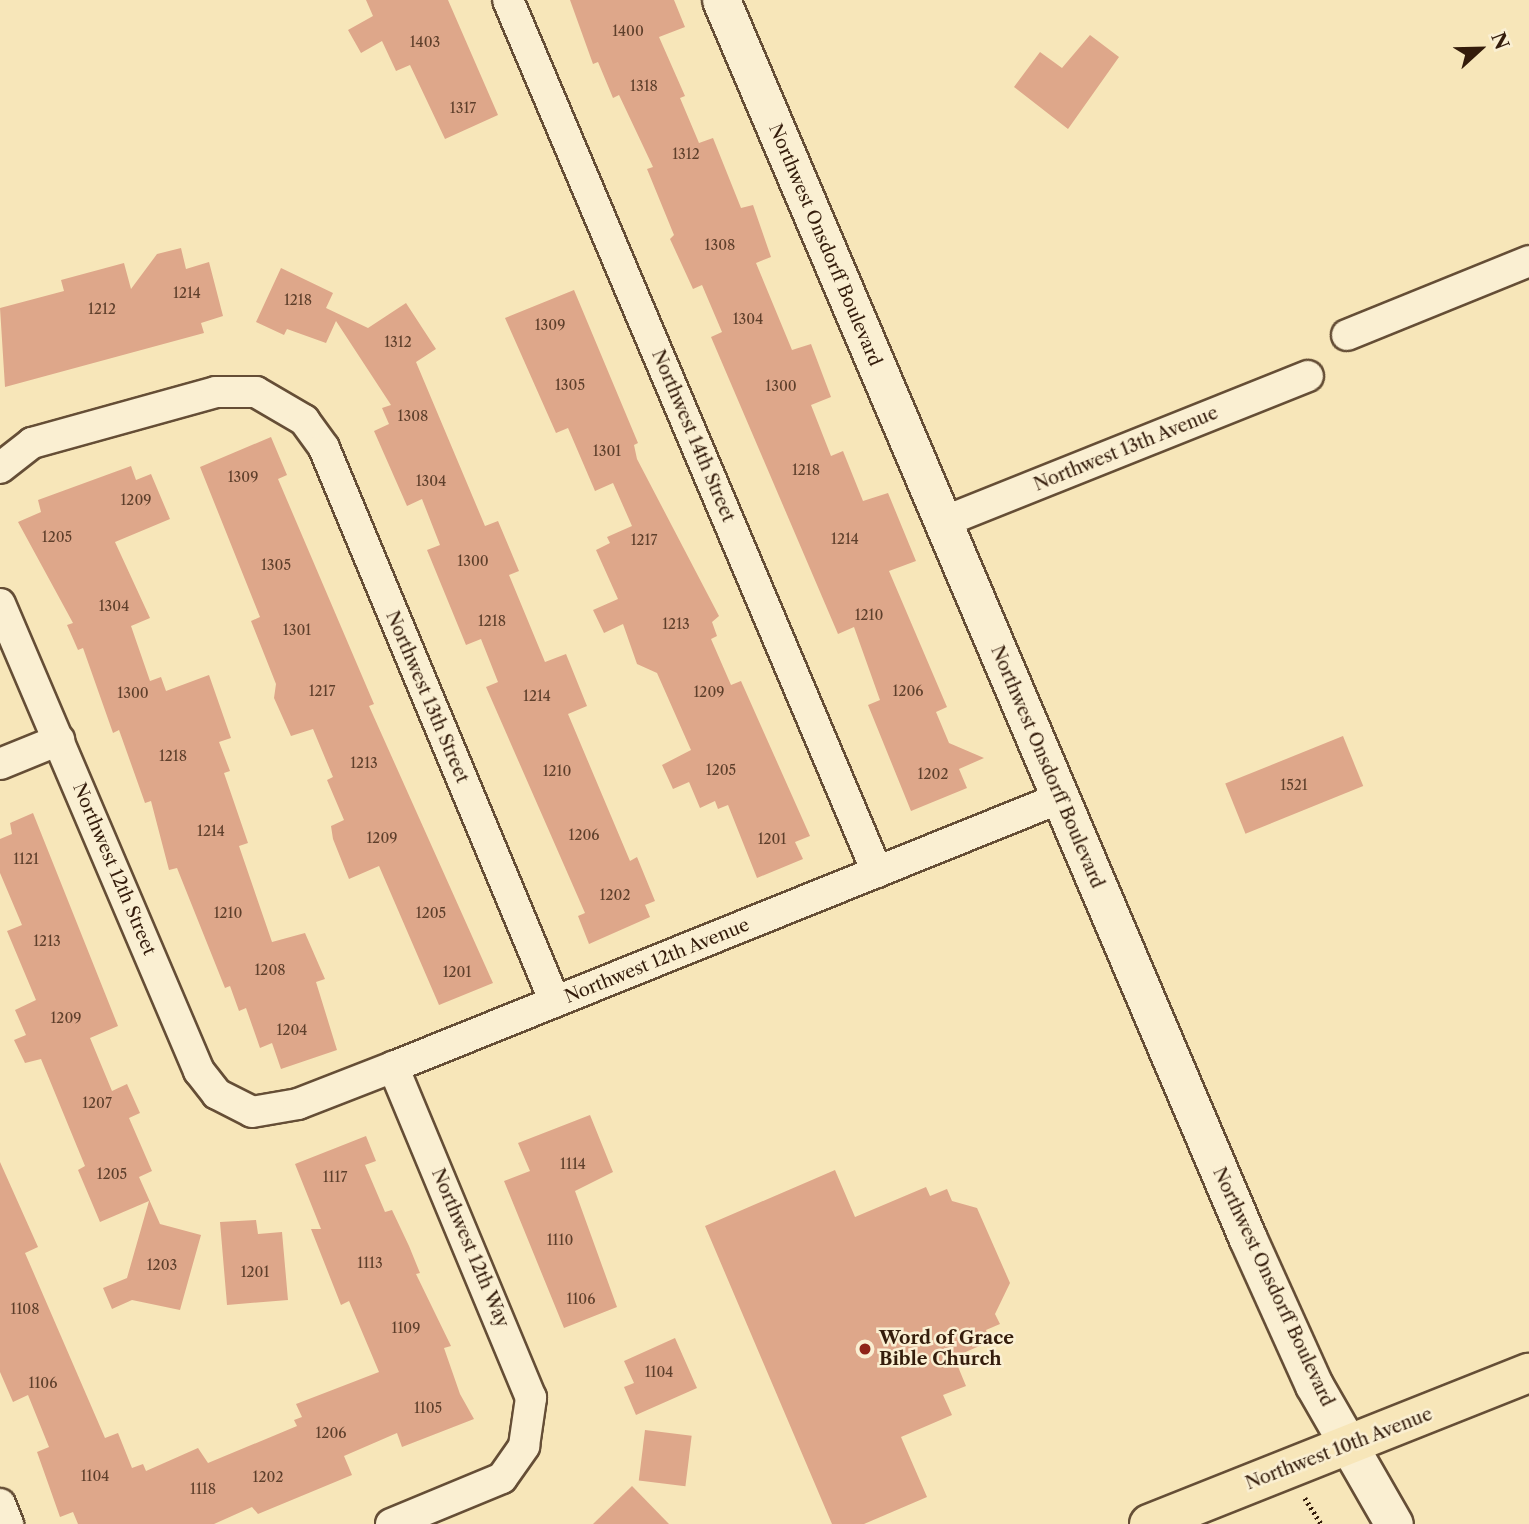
<!DOCTYPE html>
<style>
body{margin:0}
#map{position:relative;width:1529px;height:1524px;overflow:hidden;background:#f7e6b9;font-family:"Libre Caslon Text",serif}
div>[style]{position:absolute}
[style*='--x']{left:calc(var(--x)*1px);top:calc(var(--y)*1px);width:calc(var(--w)*1px);rotate:calc(var(--a)*1deg)}
.building>*{inset:0;background:#dea78a;transform-origin:0 0}
.path>*{height:4.5px;margin-top:-2.25px;transform-origin:0;background:repeating-linear-gradient(90deg,#341c0b 0 2px,transparent 0 5.5px)}
.roads{filter:drop-shadow(2px 0 #654e36) drop-shadow(-2px 0 #654e36) drop-shadow(0 2px #654e36) drop-shadow(0 -2px #654e36)}
.minor>*{height:30px;margin:-15px;padding:0 15px;transform-origin:15px;border-radius:15px;background:#faefd2}
.tertiary>*{height:37px;margin:-18.5px;padding:0 18.5px;transform-origin:18.5px;border-radius:18.5px;background:#faefd2}
.primary>*{height:38px;margin:-19px;padding:0 19px;transform-origin:19px;border-radius:19px;background:#f7e6b9}
.dots>*{width:19px;height:19px;translate:-50% -50%;box-sizing:border-box;border:4px solid #faefd2;border-radius:50%}
span{translate:-50% -50%;white-space:nowrap;text-align:center;line-height:1.15;-webkit-text-stroke:5px #faefd2;paint-order:stroke}
.number-label{font-size:14px;color:#5e3f2b}
.number-label span{-webkit-text-stroke-width:0}
.street-label{font-size:18px;color:#341c0b}
.poi-label{font-size:18px;color:#341c0b;font-weight:700}
.left{translate:0 -50%;text-align:left}
.north{position:absolute;left:1445px;top:14px;width:70px;height:70px;-webkit-text-stroke:5px #faefd2;paint-order:stroke;rotate:68deg;font-size:19px;font-weight:700;line-height:28px;text-align:center;color:#341c0b}
.north::after{content:'';display:block;margin:auto;width:24px;height:32px;background:#341c0b;clip-path:polygon(50% 0,100% 100%,50% 72%,0 100%)}
</style>
<div id="map">
<div class="building">
<i style="clip-path:polygon(366px 0,448px 0,498px 115px,445px 139px,410px 65px,396px 71px,382px 41px,361px 53px,348px 30px,373px 16px)"></i>
<i style="clip-path:polygon(570px 0,674px 0,685px 27px,659px 37px,685px 96px,680px 98px,699px 143px,713px 138px,741px 208px,753px 205px,771px 257px,756px 263px,792px 350px,811px 344px,831px 397px,811px 405px,831px 456px,843px 451px,863px 501px,888px 493px,916px 561px,889px 571px,947px 707px,936px 712px,949px 743px,984px 758px,959px 769px,967px 788px,911px 811px,868px 705px,880px 700px,854px 627px,838px 634px,711px 337px,722px 332px,702px 285px,693px 289px,670px 239px,674px 235px,647px 169px,653px 167px,619px 95px,613px 98px,598px 62px,593px 64px)"></i>
<i style="clip-path:polygon(1090px 35px,1119px 57px,1068px 129px,1014px 87px,1040px 52px,1062px 68px)"></i>
<i style="clip-path:polygon(181px 248px,186px 269px,209px 262px,223px 316px,201px 323px,204px 333px,5px 387px,0 308px,64px 291px,61px 280px,124px 263px,131px 289px,157px 254px)"></i>
<i style="clip-path:polygon(281px 268px,333px 293px,326px 308px,368px 328px,406px 303px,436px 349px,416px 362px,485px 526px,498px 521px,519px 571px,509px 575px,545px 662px,566px 654px,587px 706px,568px 714px,630px 861px,637px 857px,655px 901px,645px 905px,650px 917px,589px 944px,578px 916px,585px 913px,486px 687px,498px 682px,481px 639px,466px 645px,427px 550px,440px 545px,422px 499px,407px 506px,374px 431px,389px 424px,382px 408px,391px 405px,336px 321px,326px 343px,287px 329px,284px 335px,256px 322px)"></i>
<i style="clip-path:polygon(574px 290px,638px 443px,634px 445px,637px 459px,719px 616px,712px 622px,717px 636px,711px 639px,731px 685px,741px 681px,810px 836px,795px 842px,803px 859px,757px 878px,728px 805px,718px 809px,715px 801px,700px 808px,689px 782px,673px 789px,662px 765px,691px 750px,657px 673px,637px 664px,623px 624px,604px 633px,593px 610px,618px 599px,596px 550px,610px 543px,607px 537px,632px 526px,613px 483px,595px 491px,568px 428px,556px 433px,505px 318px)"></i>
<i style="clip-path:polygon(271px 437px,287px 475px,278px 479px,374px 704px,369px 706px,493px 983px,439px 1005px,379px 866px,349px 879px,333px 839px,331px 826px,344px 820px,327px 780px,333px 777px,313px 729px,291px 736px,274px 698px,276px 684px,251px 621px,260px 617px,200px 467px)"></i>
<i style="clip-path:polygon(131px 466px,136px 480px,151px 474px,170px 519px,115px 542px,150px 618px,131px 626px,150px 681px,161px 677px,166px 691px,209px 675px,231px 738px,219px 742px,230px 771px,224px 773px,248px 843px,239px 846px,272px 942px,305px 933px,325px 979px,316px 982px,337px 1050px,281px 1069px,272px 1043px,260px 1048px,246px 1008px,239px 1011px,230px 986px,225px 988px,177px 868px,169px 870px,151px 801px,145px 803px,119px 730px,113px 733px,83px 648px,78px 650px,67px 625px,73px 623px,18px 522px,41px 512px,38px 500px)"></i>
<i style="left:1343px;top:736px;width:54px;height:127px;rotate:68deg"></i>
<i style="clip-path:polygon(33px 813px,118px 1026px,90px 1038px,112px 1091px,127px 1084px,140px 1113px,129px 1118px,152px 1171px,139px 1177px,160px 1224px,201px 1235px,180px 1310px,132px 1300px,112px 1309px,103px 1288px,127px 1278px,149px 1201px,100px 1222px,78px 1170px,85px 1166px,41px 1059px,25px 1063px,14px 1040px,26px 1035px,15px 1010px,36px 1000px,7px 931px,22px 925px,0 873px,0 839px,12px 834px,10px 823px)"></i>
<i style="clip-path:polygon(590px 1115px,613px 1172px,575px 1191px,617px 1307px,564px 1328px,504px 1181px,530px 1171px,518px 1143px)"></i>
<i style="clip-path:polygon(366px 1136px,376px 1161px,365px 1165px,385px 1212px,392px 1210px,409px 1246px,420px 1273px,416px 1274px,451px 1346px,444px 1348px,460px 1394px,474px 1419px,402px 1447px,397px 1433px,344px 1456px,352px 1475px,258px 1514px,252px 1507px,214px 1524px,78px 1524px,73px 1512px,60px 1517px,37px 1452px,49px 1447px,28px 1395px,13px 1402px,0 1372px,0 1162px,38px 1247px,25px 1253px,105px 1438px,118px 1433px,132px 1468px,143px 1464px,146px 1471px,198px 1448px,208px 1463px,297px 1426px,294px 1420px,302px 1417px,296px 1404px,379px 1372px,349px 1301px,341px 1305px,311px 1229px,321px 1229px,295px 1164px)"></i>
<i style="clip-path:polygon(835px 1170px,855px 1217px,926px 1187px,930px 1196px,947px 1189px,952px 1201px,977px 1208px,1010px 1283px,995px 1314px,1000px 1324px,986px 1330px,991px 1341px,954px 1357px,966px 1386px,943px 1395px,952px 1415px,901px 1437px,927px 1497px,864px 1524px,832px 1524px,705px 1226px)"></i>
<i style="clip-path:polygon(256px 1220px,258px 1234px,282px 1232px,288px 1300px,227px 1305px,220px 1222px)"></i>
<i style="clip-path:polygon(675px 1338px,697px 1388px,636px 1415px,624px 1387px,634px 1383px,624px 1361px)"></i>
<i style="left:645px;top:1430px;width:47px;height:51px;rotate:7deg"></i>
<i style="clip-path:polygon(632px 1486px,669px 1524px,593px 1524px)"></i>
</div>
<div class="path">
<i style="--x:1305;--y:1498;--w:31;--a:58"></i>
</div>
<div class="roads">
<div class="minor">
<i style="--x:508;--y:0;--w:947;--a:67.06"></i>
<i style="--x:1347;--y:335;--w:196;--a:-22.1"></i>
<i style="--x:0;--y:468;--w:41;--a:-38"></i>
<i style="--x:32;--y:443;--w:191;--a:-15.5"></i>
<i style="--x:216;--y:392;--w:40;--a:0"></i>
<i style="--x:256;--y:392;--w:56;--a:30.3"></i>
<i style="--x:304;--y:420;--w:34;--a:54"></i>
<i style="--x:324;--y:448;--w:600;--a:67.37"></i>
<i style="--x:943;--y:522;--w:393;--a:-21.8"></i>
<i style="--x:0;--y:604;--w:508;--a:66.92"></i>
<i style="--x:199;--y:1071;--w:29;--a:52"></i>
<i style="--x:217;--y:1094;--w:39;--a:27"></i>
<i style="--x:252;--y:1112;--w:47;--a:-9.9"></i>
<i style="--x:298;--y:1104;--w:102;--a:-21.3"></i>
<i style="--x:393;--y:1067;--w:719;--a:-21.96"></i>
<i style="--x:0;--y:764;--w:64;--a:-22.1"></i>
<i style="--x:0;--y:1504;--w:22;--a:68"></i>
<i style="--x:391;--y:1524;--w:120;--a:-22.5"></i>
<i style="--x:502;--y:1478;--w:39;--a:-55"></i>
<i style="--x:524;--y:1446;--w:49;--a:-81.7"></i>
<i style="--x:531;--y:1398;--w:359;--a:-112.6"></i>
</div>
<div class="tertiary">
<i style="--x:721;--y:0;--w:1346;--a:66.96"></i>
<i style="--x:1248;--y:1239;--w:160;--a:65.7"></i>
<i style="--x:1314;--y:1385;--w:160;--a:60.1"></i>
</div>
<div class="primary">
<i style="--x:1149;--y:1524;--w:409;--a:-21.7"></i>
</div>
</div>
<div class="dots">
<i style="left:865px;top:1349px;background:#8f2418"></i>
</div>
<div class="number-label">
<span style="left:628px;top:31px">1400</span>
<span style="left:425px;top:42px">1403</span>
<span style="left:644px;top:86px">1318</span>
<span style="left:463px;top:108px">1317</span>
<span style="left:686px;top:154px">1312</span>
<span style="left:720px;top:245px">1308</span>
<span style="left:187px;top:293px">1214</span>
<span style="left:298px;top:300px">1218</span>
<span style="left:102px;top:309px">1212</span>
<span style="left:748px;top:319px">1304</span>
<span style="left:550px;top:325px">1309</span>
<span style="left:398px;top:342px">1312</span>
<span style="left:570px;top:385px">1305</span>
<span style="left:781px;top:386px">1300</span>
<span style="left:413px;top:416px">1308</span>
<span style="left:607px;top:451px">1301</span>
<span style="left:806px;top:470px">1218</span>
<span style="left:243px;top:477px">1309</span>
<span style="left:431px;top:481px">1304</span>
<span style="left:136px;top:500px">1209</span>
<span style="left:57px;top:537px">1205</span>
<span style="left:845px;top:539px">1214</span>
<span style="left:644px;top:540px">1217</span>
<span style="left:473px;top:561px">1300</span>
<span style="left:276px;top:565px">1305</span>
<span style="left:114px;top:606px">1304</span>
<span style="left:869px;top:615px">1210</span>
<span style="left:492px;top:621px">1218</span>
<span style="left:676px;top:624px">1213</span>
<span style="left:297px;top:630px">1301</span>
<span style="left:322px;top:691px">1217</span>
<span style="left:908px;top:691px">1206</span>
<span style="left:709px;top:692px">1209</span>
<span style="left:133px;top:693px">1300</span>
<span style="left:537px;top:696px">1214</span>
<span style="left:173px;top:756px">1218</span>
<span style="left:364px;top:763px">1213</span>
<span style="left:721px;top:770px">1205</span>
<span style="left:557px;top:771px">1210</span>
<span style="left:933px;top:774px">1202</span>
<span style="left:1294px;top:785px">1521</span>
<span style="left:211px;top:831px">1214</span>
<span style="left:584px;top:835px">1206</span>
<span style="left:382px;top:838px">1209</span>
<span style="left:772px;top:839px">1201</span>
<span style="left:26px;top:859px">1121</span>
<span style="left:615px;top:895px">1202</span>
<span style="left:228px;top:913px">1210</span>
<span style="left:431px;top:913px">1205</span>
<span style="left:47px;top:941px">1213</span>
<span style="left:270px;top:970px">1208</span>
<span style="left:457px;top:972px">1201</span>
<span style="left:66px;top:1018px">1209</span>
<span style="left:292px;top:1030px">1204</span>
<span style="left:97px;top:1103px">1207</span>
<span style="left:573px;top:1164px">1114</span>
<span style="left:112px;top:1174px">1205</span>
<span style="left:335px;top:1177px">1117</span>
<span style="left:560px;top:1240px">1110</span>
<span style="left:370px;top:1263px">1113</span>
<span style="left:162px;top:1265px">1203</span>
<span style="left:255px;top:1272px">1201</span>
<span style="left:581px;top:1299px">1106</span>
<span style="left:25px;top:1309px">1108</span>
<span style="left:406px;top:1328px">1109</span>
<span style="left:659px;top:1372px">1104</span>
<span style="left:43px;top:1383px">1106</span>
<span style="left:428px;top:1408px">1105</span>
<span style="left:331px;top:1433px">1206</span>
<span style="left:95px;top:1476px">1104</span>
<span style="left:268px;top:1477px">1202</span>
<span style="left:203px;top:1489px">1118</span>
</div>
<div class="street-label">
<span style="left:825px;top:245px;rotate:67deg">Northwest Onsdorff Boulevard</span>
<span style="left:693px;top:436px;rotate:67deg">Northwest 14th Street</span>
<span style="left:1126px;top:449px;rotate:-22deg">Northwest 13th Avenue</span>
<span style="left:427px;top:697px;rotate:67deg">Northwest 13th Street</span>
<span style="left:1047px;top:767px;rotate:67deg">Northwest Onsdorff Boulevard</span>
<span style="left:114px;top:869px;rotate:67deg">Northwest 12th Street</span>
<span style="left:657px;top:961px;rotate:-22deg">Northwest 12th Avenue</span>
<span style="left:470px;top:1248px;rotate:67deg">Northwest 12th Way</span>
<span style="left:1273px;top:1287px;rotate:65deg">Northwest Onsdorff Boulevard</span>
<span style="left:1339px;top:1449px;rotate:-21deg">Northwest 10th Avenue</span>
</div>
<div class="poi-label">
<span class="left" style="left:879px;top:1349px">Word of Grace<br>Bible Church</span>
</div>
<div class="north">N</div>
</div>
